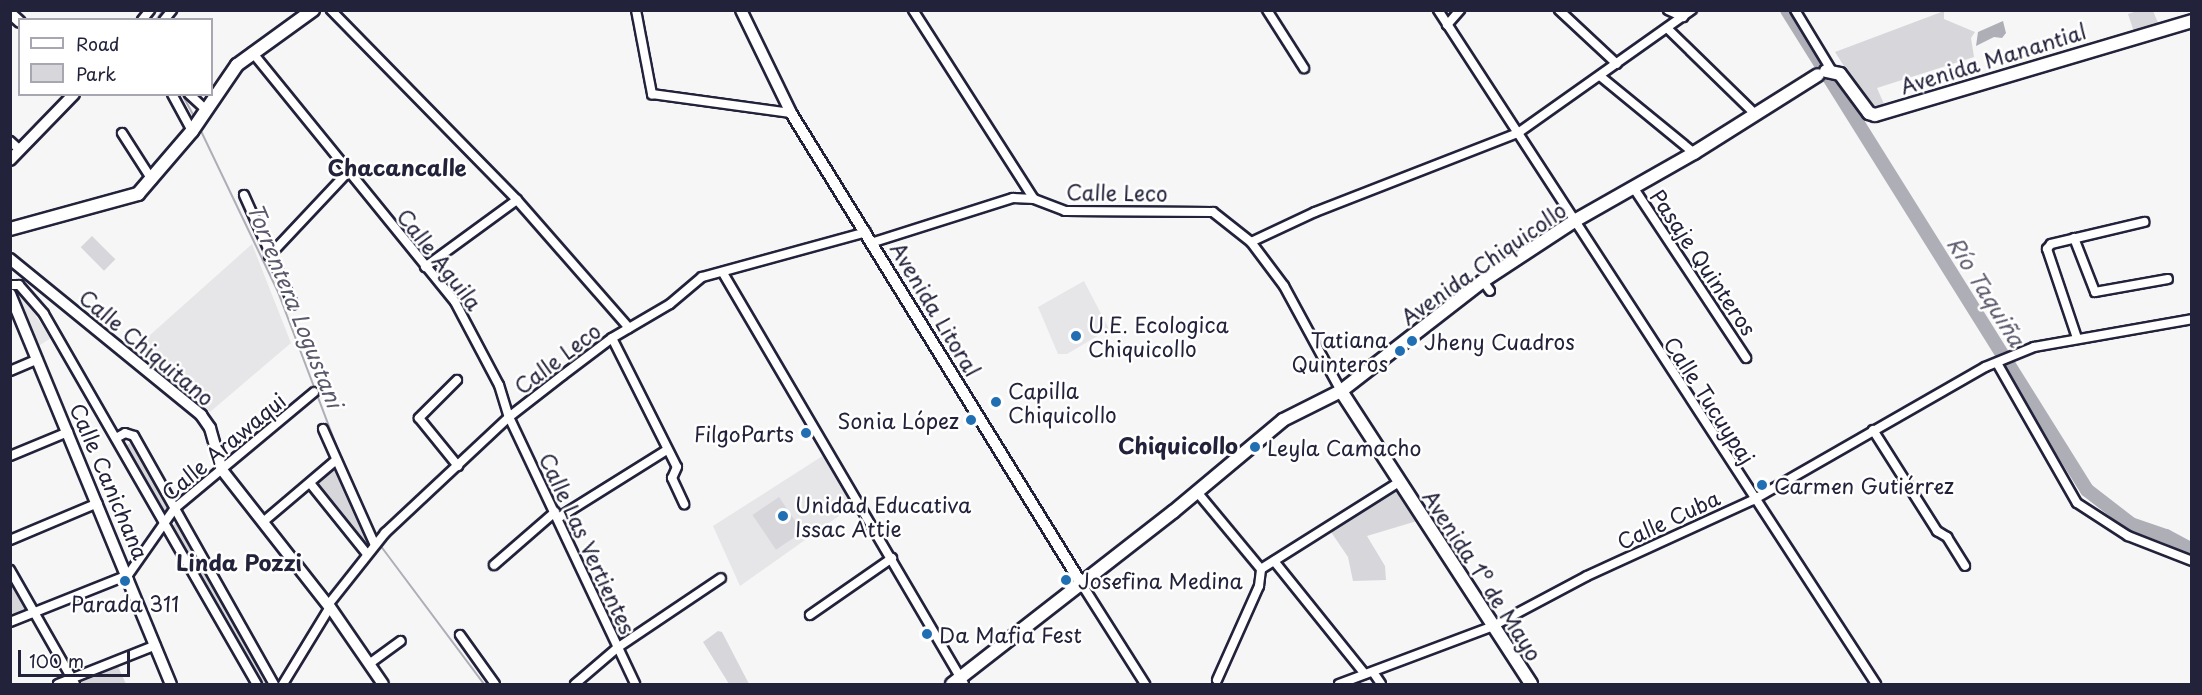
<!DOCTYPE html>
<meta charset="utf-8">
<style>
body{margin:0}
#map{position:relative;width:2202px;height:695px;overflow:hidden;background:#f6f6f7;font-family:"Playpen Sans",sans-serif}
div>[style]{position:absolute}
[style*='--x']{left:calc(var(--x)*1px);top:calc(var(--y)*1px);width:calc(var(--w)*1px);rotate:calc(var(--a)*1deg)}
.built>*{inset:0;background:#e6e6e9}
.green>*{inset:0;background:#d7d7db;transform-origin:0 0}
.water>*{inset:0;background:#aeaeb7}
.stream>*{height:2px;margin:-1px;padding:0 1px;transform-origin:1px;border-radius:1px;background:#aeaeb7}
.river>*{height:14px;margin:-7px;padding:0 7px;transform-origin:7px;border-radius:7px;background:#aeaeb7}
.roads{filter:drop-shadow(2px 0 #22223b) drop-shadow(-2px 0 #22223b) drop-shadow(0 2px #22223b) drop-shadow(0 -2px #22223b)}
.minor>*{height:8px;margin:-4px;padding:0 4px;transform-origin:4px;border-radius:4px;background:#fff}
.tertiary>*{height:10px;margin:-5px;padding:0 5px;transform-origin:5px;border-radius:5px;background:#fff}
.secondary>*{height:12px;margin:-6px;padding:0 6px;transform-origin:6px;border-radius:6px;background:#fff}
.dots>*{width:16px;height:16px;translate:-50% -50%;box-sizing:border-box;border:3px solid #fff;border-radius:50%}
span{translate:-50% -50%;white-space:nowrap;text-align:center;line-height:1.15;-webkit-text-stroke:5px #fff;paint-order:stroke}
.street-label{font-size:21px;color:#22223b}
.poi-label{font-size:21px;color:#22223b}
.left{translate:0 -50%;text-align:left}
.right{translate:-100% -50%;text-align:right}
.neighbourhood-label{font-size:22px;color:#22223b;font-weight:700}
.water-label{font-size:22px;color:#5a5a6d;font-style:italic}
.frame{position:absolute;inset:0;border:12px solid #22223b;pointer-events:none}
.legend{position:absolute;left:18px;top:18px;width:195px;height:78px;box-sizing:border-box;background:#fff;border:2px solid #a7a7b1;margin:0;padding:8px 10px;list-style:none;font-size:18px;color:#22223b}
.legend li{display:flex;align-items:center;gap:12px;height:30px}
.legend b{width:30px;border:2px solid #a7a7b1}
.scale{position:absolute;left:18px;top:650px;width:112px;height:27px;box-sizing:border-box;border:3px solid #22223b;border-top:0;padding-left:8px;font-size:18px;line-height:21px;white-space:nowrap;color:#22223b;-webkit-text-stroke:4px #fff;paint-order:stroke}
</style>
<div id="map">
<div class="built">
<i style="clip-path:polygon(252px 244px,291px 343px,210px 412px,164px 370px,159px 373px,131px 352px)"></i>
<i style="clip-path:polygon(1084px 281px,1109px 329px,1067px 354px,1058px 354px,1038px 307px)"></i>
<i style="clip-path:polygon(18px 290px,51px 338px,37px 347px,14px 294px)"></i>
<i style="clip-path:polygon(824px 455px,853px 506px,740px 586px,713px 526px)"></i>
</div>
<div class="green">
<i style="clip-path:polygon(1944px 11px,1944px 19px,1975px 32px,1971px 38px,1974px 57px,1877px 88px,1884px 104px,1875px 107px,1868px 104px,1835px 52px)"></i>
<i style="clip-path:polygon(2137px 11px,2153px 11px,2159px 25px,2134px 32px,2128px 14px)"></i>
<i style="left:92px;top:236px;width:33px;height:16px;rotate:45deg"></i>
<i style="clip-path:polygon(130px 443px,168px 508px,164px 513px,126px 446px)"></i>
<i style="clip-path:polygon(334px 466px,371px 545px,367px 548px,313px 484px)"></i>
<i style="clip-path:polygon(1395px 489px,1417px 521px,1367px 536px,1385px 566px,1386px 580px,1353px 581px,1348px 557px,1331px 532px)"></i>
<i style="left:779px;top:497px;width:42px;height:32px;rotate:56deg"></i>
<i style="clip-path:polygon(177px 520px,269px 684px,262px 684px,172px 527px)"></i>
<i style="clip-path:polygon(10px 580px,27px 610px,10px 619px)"></i>
<i style="clip-path:polygon(718px 631px,722px 632px,749px 684px,729px 684px,703px 642px)"></i>
<i style="clip-path:polygon(117px 664px,126px 684px,80px 684px,79px 679px)"></i>
</div>
<div class="water">
<i style="clip-path:polygon(2003px 21px,2006px 33px,2002px 38px,1994px 37px,1976px 46px,1978px 32px)"></i>
</div>
<div class="stream">
<i style="--x:156;--y:20;--w:12;--a:-55"></i>
<i style="--x:182;--y:94;--w:27;--a:62"></i>
<i style="--x:200;--y:129;--w:181;--a:64.4"></i>
<i style="--x:278;--y:292;--w:191;--a:69.2"></i>
<i style="--x:380;--y:545;--w:174;--a:53.2"></i>
</div>
<div class="river">
<i style="--x:1787;--y:10;--w:566;--a:57.99"></i>
<i style="--x:2087;--y:490;--w:56;--a:37.7"></i>
<i style="--x:2131;--y:524;--w:37;--a:19"></i>
<i style="--x:2166;--y:536;--w:30;--a:28"></i>
</div>
<div class="roads">
<div class="minor">
<i style="--x:331;--y:10;--w:266;--a:45.6"></i>
<i style="--x:517;--y:200;--w:170;--a:48.8"></i>
<i style="--x:636;--y:10;--w:86;--a:79.2"></i>
<i style="--x:652;--y:94;--w:140;--a:7.8"></i>
<i style="--x:913;--y:10;--w:224;--a:57.4"></i>
<i style="--x:1267;--y:10;--w:69;--a:57.5"></i>
<i style="--x:1438;--y:10;--w:804;--a:56.98"></i>
<i style="--x:1559;--y:10;--w:79;--a:43"></i>
<i style="--x:1668;--y:10;--w:17;--a:25"></i>
<i style="--x:1795;--y:10;--w:71;--a:58.8"></i>
<i style="--x:142;--y:20;--w:13;--a:-51"></i>
<i style="--x:164;--y:20;--w:13;--a:-51"></i>
<i style="--x:1447;--y:25;--w:20;--a:-49"></i>
<i style="--x:1668;--y:29;--w:123;--a:44.3"></i>
<i style="--x:252;--y:52;--w:322;--a:50.9"></i>
<i style="--x:455;--y:302;--w:94;--a:62.1"></i>
<i style="--x:499;--y:385;--w:34;--a:73"></i>
<i style="--x:509;--y:417;--w:295;--a:64.7"></i>
<i style="--x:1600;--y:76;--w:122;--a:39.3"></i>
<i style="--x:172;--y:94;--w:42;--a:61.6"></i>
<i style="--x:189;--y:94;--w:23;--a:43"></i>
<i style="--x:122;--y:133;--w:56;--a:57.4"></i>
<i style="--x:10;--y:141;--w:13;--a:42"></i>
<i style="--x:1633;--y:187;--w:205;--a:56.5"></i>
<i style="--x:244;--y:195;--w:120;--a:65.8"></i>
<i style="--x:2074;--y:238;--w:58;--a:68.7"></i>
<i style="--x:2095;--y:292;--w:74;--a:-10.1"></i>
<i style="--x:874;--y:242;--w:146;--a:-17.6"></i>
<i style="--x:1013;--y:198;--w:21;--a:3"></i>
<i style="--x:1034;--y:199;--w:33;--a:21"></i>
<i style="--x:1065;--y:211;--w:148;--a:0.4"></i>
<i style="--x:1213;--y:212;--w:48;--a:38.3"></i>
<i style="--x:1251;--y:242;--w:55;--a:53.1"></i>
<i style="--x:1284;--y:286;--w:119;--a:61.5"></i>
<i style="--x:1251;--y:242;--w:71;--a:-25.1"></i>
<i style="--x:1315;--y:212;--w:218;--a:-21.3"></i>
<i style="--x:1518;--y:133;--w:213;--a:-35.3"></i>
<i style="--x:269;--y:256;--w:115;--a:-46.8"></i>
<i style="--x:425;--y:267;--w:114;--a:-36.1"></i>
<i style="--x:723;--y:273;--w:476;--a:59.6"></i>
<i style="--x:1483;--y:281;--w:12;--a:55"></i>
<i style="--x:10;--y:285;--w:9;--a:0"></i>
<i style="--x:19;--y:285;--w:38;--a:49"></i>
<i style="--x:44;--y:314;--w:427;--a:60.1"></i>
<i style="--x:612;--y:338;--w:144;--a:63.3"></i>
<i style="--x:677;--y:467;--w:12;--a:114"></i>
<i style="--x:672;--y:478;--w:29;--a:65"></i>
<i style="--x:2077;--y:338;--w:94;--a:-108.6"></i>
<i style="--x:2047;--y:249;--w:6;--a:-51"></i>
<i style="--x:2051;--y:244;--w:96;--a:-13.3"></i>
<i style="--x:1997;--y:363;--w:161;--a:60.3"></i>
<i style="--x:2077;--y:503;--w:61;--a:32.9"></i>
<i style="--x:2128;--y:536;--w:69;--a:21.3"></i>
<i style="--x:10;--y:371;--w:30;--a:-23"></i>
<i style="--x:457;--y:380;--w:54;--a:135"></i>
<i style="--x:419;--y:418;--w:62;--a:50.9"></i>
<i style="--x:323;--y:429;--w:127;--a:65.9"></i>
<i style="--x:1873;--y:430;--w:120;--a:57.6"></i>
<i style="--x:1937;--y:531;--w:12;--a:31"></i>
<i style="--x:1947;--y:537;--w:34;--a:58"></i>
<i style="--x:116;--y:438;--w:10;--a:-29"></i>
<i style="--x:125;--y:433;--w:9;--a:18"></i>
<i style="--x:134;--y:436;--w:285;--a:60.6"></i>
<i style="--x:10;--y:456;--w:63;--a:-22.5"></i>
<i style="--x:310;--y:483;--w:91;--a:51.2"></i>
<i style="--x:1197;--y:492;--w:100;--a:50.3"></i>
<i style="--x:558;--y:518;--w:128;--a:-32"></i>
<i style="--x:263;--y:522;--w:96;--a:-40.3"></i>
<i style="--x:10;--y:540;--w:95;--a:-22.8"></i>
<i style="--x:1274;--y:561;--w:145;--a:51.2"></i>
<i style="--x:494;--y:565;--w:81;--a:-41"></i>
<i style="--x:10;--y:570;--w:131;--a:60.3"></i>
<i style="--x:1081;--y:583;--w:120;--a:57.6"></i>
<i style="--x:810;--y:615;--w:100;--a:-34.8"></i>
<i style="--x:10;--y:622;--w:127;--a:-21.7"></i>
<i style="--x:128;--y:575;--w:82;--a:-55"></i>
<i style="--x:175;--y:508;--w:181;--a:-39.8"></i>
<i style="--x:460;--y:635;--w:60;--a:54.5"></i>
<i style="--x:369;--y:664;--w:39;--a:-36"></i>
<i style="--x:1373;--y:672;--w:14;--a:56"></i>
<i style="--x:1217;--y:680;--w:103;--a:-65.9"></i>
<i style="--x:1259;--y:586;--w:17;--a:-83"></i>
<i style="--x:1261;--y:569;--w:163;--a:-32.2"></i>
<i style="--x:58;--y:684;--w:105;--a:-21.7"></i>
<i style="--x:283;--y:684;--w:90;--a:-58.6"></i>
<i style="--x:330;--y:607;--w:3;--a:-135"></i>
<i style="--x:328;--y:605;--w:92;--a:-51.6"></i>
<i style="--x:385;--y:533;--w:170;--a:-43.1"></i>
<i style="--x:509;--y:417;--w:68;--a:-37.9"></i>
<i style="--x:563;--y:375;--w:61;--a:-37.1"></i>
<i style="--x:612;--y:338;--w:67;--a:-30.4"></i>
<i style="--x:670;--y:304;--w:42;--a:-40.2"></i>
<i style="--x:702;--y:277;--w:170;--a:-15.3"></i>
<i style="--x:575;--y:684;--w:55;--a:-40.6"></i>
<i style="--x:617;--y:648;--w:125;--a:-33.9"></i>
<i style="--x:1339;--y:684;--w:165;--a:-20.6"></i>
<i style="--x:1493;--y:626;--w:106;--a:-28"></i>
<i style="--x:1587;--y:576;--w:183;--a:-24.6"></i>
<i style="--x:1753;--y:500;--w:267;--a:-29.8"></i>
<i style="--x:1985;--y:367;--w:53;--a:-22.2"></i>
<i style="--x:2034;--y:347;--w:160;--a:-10"></i>
</div>
<div class="tertiary">
<i style="--x:741;--y:10;--w:114;--a:64.1"></i>
<i style="--x:791;--y:113;--w:552;--a:58.32"></i>
<i style="--x:10;--y:13;--w:13;--a:42"></i>
<i style="--x:10;--y:160;--w:92;--a:-45.9"></i>
<i style="--x:10;--y:259;--w:247;--a:39.2"></i>
<i style="--x:201;--y:415;--w:16;--a:55"></i>
<i style="--x:210;--y:428;--w:44;--a:74.1"></i>
<i style="--x:222;--y:470;--w:172;--a:51.9"></i>
<i style="--x:10;--y:294;--w:422;--a:67.6"></i>
<i style="--x:330;--y:607;--w:93;--a:55.5"></i>
</div>
<div class="secondary">
<i style="--x:1826;--y:71;--w:14;--a:12"></i>
<i style="--x:1840;--y:74;--w:49;--a:53.4"></i>
<i style="--x:1869;--y:113;--w:6;--a:18"></i>
<i style="--x:1875;--y:115;--w:331;--a:-16.5"></i>
<i style="--x:10;--y:229;--w:133;--a:-15.3"></i>
<i style="--x:138;--y:194;--w:83;--a:-49.4"></i>
<i style="--x:192;--y:131;--w:80;--a:-55.7"></i>
<i style="--x:237;--y:65;--w:94;--a:-35.9"></i>
<i style="--x:1341;--y:391;--w:349;--a:57"></i>
<i style="--x:952;--y:684;--w:280;--a:-37.9"></i>
<i style="--x:1173;--y:512;--w:143;--a:-39.9"></i>
<i style="--x:1283;--y:420;--w:65;--a:-26.6"></i>
<i style="--x:1341;--y:391;--w:180;--a:-37.8"></i>
<i style="--x:1483;--y:281;--w:111;--a:-33.3"></i>
<i style="--x:1576;--y:220;--w:136;--a:-29.6"></i>
<i style="--x:1694;--y:153;--w:146;--a:-32.2"></i>
</div>
</div>
<div class="dots">
<i style="left:1076px;top:336px;background:#1f6fb2"></i>
<i style="left:1412px;top:341px;background:#1f6fb2"></i>
<i style="left:1400px;top:351px;background:#1f6fb2"></i>
<i style="left:996px;top:402px;background:#1f6fb2"></i>
<i style="left:971px;top:420px;background:#1f6fb2"></i>
<i style="left:806px;top:433px;background:#1f6fb2"></i>
<i style="left:1255px;top:447px;background:#1f6fb2"></i>
<i style="left:1762px;top:485px;background:#1f6fb2"></i>
<i style="left:783px;top:516px;background:#1f6fb2"></i>
<i style="left:1066px;top:580px;background:#1f6fb2"></i>
<i style="left:125px;top:581px;background:#1f6fb2"></i>
<i style="left:927px;top:634px;background:#1f6fb2"></i>
</div>
<div class="street-label">
<span style="left:1993px;top:58px;rotate:-17deg">Avenida Manantial</span>
<span style="left:1117px;top:192px;rotate:1deg">Calle Leco</span>
<span style="left:440px;top:259px;rotate:52deg">Calle Aguila</span>
<span style="left:1704px;top:262px;rotate:56deg">Pasaje Quinteros</span>
<span style="left:1483px;top:263px;rotate:-35deg">Avenida Chiquicollo</span>
<span style="left:936px;top:309px;rotate:59deg">Avenida Litoral</span>
<span style="left:147px;top:347px;rotate:40deg">Calle Chiquitano</span>
<span style="left:557px;top:358px;rotate:-37deg">Calle Leco</span>
<span style="left:1710px;top:400px;rotate:57deg">Calle Tucuypaj</span>
<span style="left:223px;top:446px;rotate:-40deg">Calle Arawaqui</span>
<span style="left:110px;top:481px;rotate:67deg">Calle Canichana</span>
<span style="left:1668px;top:519px;rotate:-25deg">Calle Cuba</span>
<span style="left:588px;top:543px;rotate:65deg">Calle Las Vertientes</span>
<span style="left:1483px;top:575px;rotate:57deg">Avenida 1º de Mayo</span>
</div>
<div class="poi-label">
<span class="left" style="left:1088px;top:336px">U.E. Ecologica<br>Chiquicollo</span>
<span class="right" style="left:1388px;top:351px">Tatiana<br>Quinteros</span>
<span class="left" style="left:1424px;top:341px">Jheny Cuadros</span>
<span class="left" style="left:1008px;top:402px">Capilla<br>Chiquicollo</span>
<span class="right" style="left:959px;top:420px">Sonia López</span>
<span class="right" style="left:794px;top:433px">FilgoParts</span>
<span class="left" style="left:1267px;top:447px">Leyla Camacho</span>
<span class="left" style="left:1774px;top:485px">Carmen Gutiérrez</span>
<span class="left" style="left:795px;top:516px">Unidad Educativa<br>Issac Attie</span>
<span class="left" style="left:1078px;top:580px">Josefina Medina</span>
<span style="left:125px;top:603px">Parada 311</span>
<span class="left" style="left:939px;top:634px">Da Mafia Fest</span>
</div>
<div class="neighbourhood-label">
<span style="left:397px;top:167px">Chacancalle</span>
<span style="left:1178px;top:445px">Chiquicollo</span>
<span style="left:239px;top:562px">Linda Pozzi</span>
</div>
<div class="water-label">
<span style="left:1987px;top:291px;rotate:58deg">Río Taquiña</span>
<span style="left:296px;top:305px;rotate:68deg">Torrentera Logustani</span>
</div>
<div class="frame"></div>
<ul class="legend">
<li><b style="height:8px;background:#fff"></b>Road</li>
<li><b style="height:16px;background:#d7d7db"></b>Park</li>
</ul>
<div class="scale">100 m</div>
</div>
